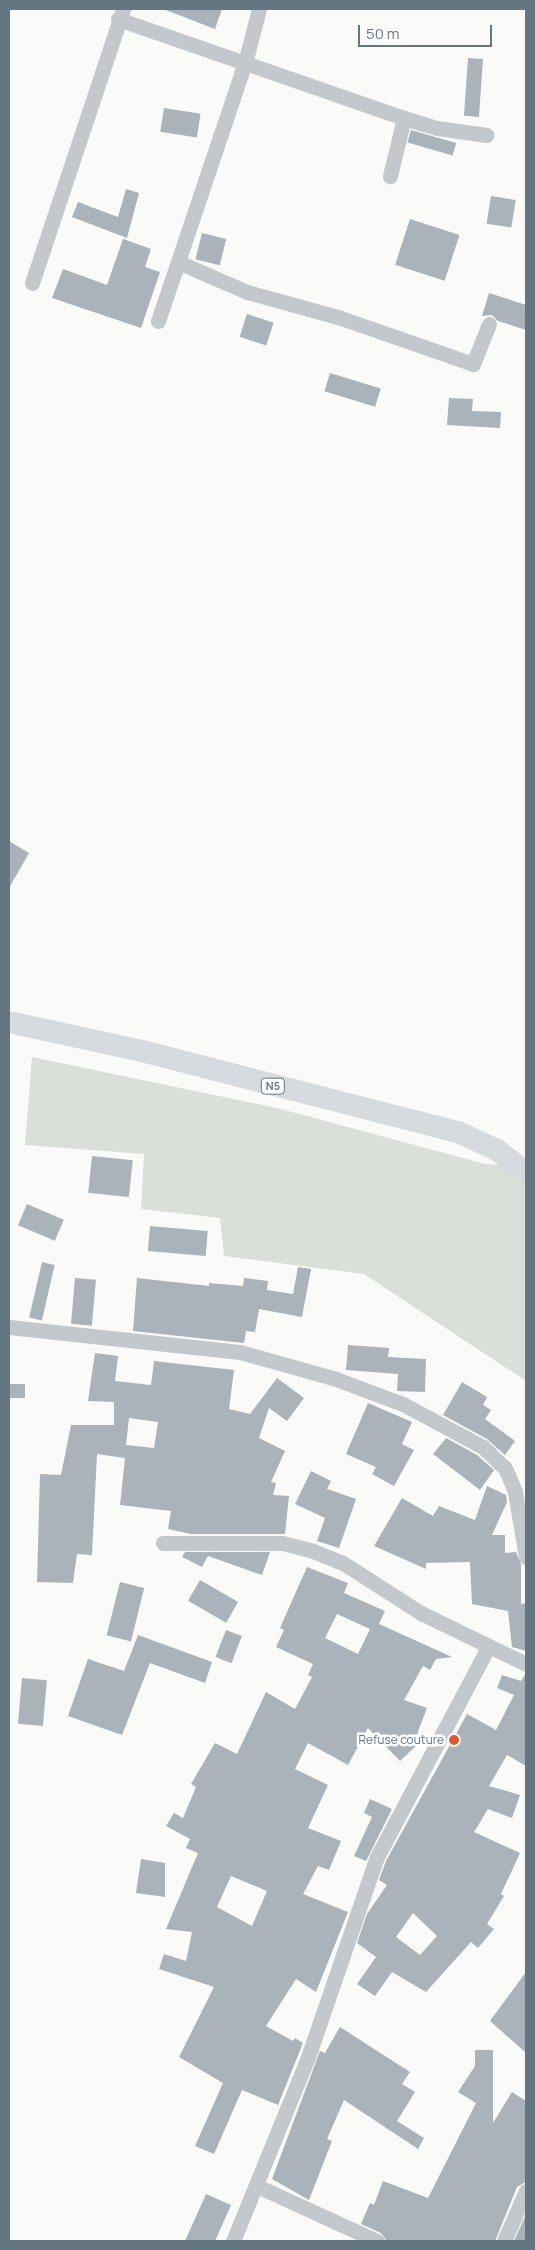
<!DOCTYPE html>
<style>
body{margin:0}
#map{position:relative;width:535px;height:2250px;overflow:hidden;background:#fafaf8;font-family:Manrope,sans-serif}
div>[style]{position:absolute}
[style*='--x']{left:calc(var(--x)*1px);top:calc(var(--y)*1px);width:calc(var(--w)*1px);rotate:calc(var(--a)*1deg)}
.green>*{inset:0;background:#dadfd7}
.building>*{inset:0;background:#aab3b9;transform-origin:0 0}
.minor>*{height:15px;margin:-7.5px;padding:0 7.5px;transform-origin:7.5px;border-radius:7.5px;background:#c3c8cc}
.primary>*{height:22px;margin:-11px;padding:0 11px;transform-origin:11px;border-radius:11px;background:#d6dbdf}
.dots>*{width:14px;height:14px;translate:-50% -50%;box-sizing:border-box;border:2px solid #fff;border-radius:50%}
span{translate:-50% -50%;white-space:nowrap;text-align:center;line-height:1.15;-webkit-text-stroke:5px #fff;paint-order:stroke}
.shield-label span{padding:1px 4px;background:#fff;border:1px solid;border-radius:4px;-webkit-text-stroke-width:0}
.shield-label{font-size:11px;color:#657683;font-weight:700}
.poi-label{font-size:12px;color:#657683}
.right{translate:-100% -50%;text-align:right}
.frame{position:absolute;inset:0;border:10px solid #657683;pointer-events:none}
.scale{position:absolute;left:358px;top:25px;width:134px;height:22px;box-sizing:border-box;border:2px solid #657683;border-top:0;padding-left:6px;font-size:15px;line-height:18px;white-space:nowrap;color:#657683;-webkit-text-stroke:4px #fff;paint-order:stroke}
</style>
<div id="map">
<div class="green">
<i style="clip-path:polygon(32px 1057px,281px 1109px,485px 1164px,526px 1167px,526px 1381px,364px 1274px,224px 1256px,220px 1218px,141px 1209px,144px 1154px,25px 1145px)"></i>
</div>
<div class="building">
<i style="clip-path:polygon(163px 9px,222px 9px,215px 29px)"></i>
<i style="left:468px;top:58px;width:15px;height:58px;rotate:4deg"></i>
<i style="left:164px;top:108px;width:37px;height:24px;rotate:9deg"></i>
<i style="left:411px;top:130px;width:47px;height:13px;rotate:16deg"></i>
<i style="clip-path:polygon(126px 189px,139px 193px,127px 238px,72px 217px,78px 202px,118px 217px)"></i>
<i style="left:491px;top:196px;width:25px;height:28px;rotate:9deg"></i>
<i style="left:410px;top:219px;width:52px;height:48px;rotate:18deg"></i>
<i style="left:202px;top:233px;width:25px;height:27px;rotate:14deg"></i>
<i style="clip-path:polygon(123px 239px,151px 249px,145px 267px,160px 272px,141px 328px,52px 298px,63px 269px,107px 285px)"></i>
<i style="clip-path:polygon(489px 293px,526px 305px,526px 330px,498px 321px,492px 315px,482px 316px)"></i>
<i style="left:247px;top:314px;width:28px;height:24px;rotate:18deg"></i>
<i style="left:330px;top:373px;width:53px;height:19px;rotate:17deg"></i>
<i style="clip-path:polygon(449px 398px,473px 399px,472px 411px,501px 412px,500px 428px,447px 425px)"></i>
<i style="clip-path:polygon(9px 841px,29px 853px,9px 888px)"></i>
<i style="left:92px;top:1156px;width:41px;height:37px;rotate:6deg"></i>
<i style="left:27px;top:1204px;width:40px;height:23px;rotate:23deg"></i>
<i style="left:150px;top:1226px;width:58px;height:25px;rotate:5deg"></i>
<i style="left:42px;top:1262px;width:13px;height:57px;rotate:13deg"></i>
<i style="clip-path:polygon(298px 1267px,311px 1269px,302px 1317px,259px 1309px,255px 1332px,246px 1331px,244px 1343px,133px 1331px,137px 1278px,209px 1286px,209px 1283px,243px 1286px,244px 1278px,268px 1281px,267px 1290px,293px 1294px)"></i>
<i style="left:75px;top:1278px;width:21px;height:46px;rotate:5deg"></i>
<i style="clip-path:polygon(348px 1345px,389px 1348px,388px 1357px,426px 1359px,425px 1392px,397px 1391px,398px 1374px,346px 1370px)"></i>
<i style="clip-path:polygon(evenodd,95px 1353px,118px 1356px,115px 1381px,151px 1385px,154px 1361px,234px 1370px,229px 1409px,250px 1414px,277px 1378px,304px 1398px,287px 1421px,269px 1408px,259px 1438px,285px 1451px,271px 1482px,276px 1483px,273px 1495px,289px 1496px,285px 1534px,191px 1534px,168px 1529px,171px 1511px,120px 1505px,125px 1458px,97px 1454px,92px 1555px,77px 1554px,73px 1583px,37px 1582px,40px 1474px,61px 1475px,71px 1425px,114px 1425px,114px 1402px,88px 1401px,95px 1353px,129px 1418px,158px 1422px,154px 1448px,126px 1445px,129px 1418px)"></i>
<i style="clip-path:polygon(462px 1382px,487px 1397px,483px 1405px,491px 1410px,485px 1419px,515px 1441px,505px 1455px,487px 1439px,443px 1415px)"></i>
<i style="left:9px;top:1384px;width:16px;height:14px"></i>
<i style="clip-path:polygon(368px 1403px,412px 1422px,402px 1444px,414px 1450px,394px 1486px,372px 1474px,376px 1467px,346px 1454px)"></i>
<i style="clip-path:polygon(446px 1438px,477px 1455px,494px 1470px,480px 1490px,433px 1454px)"></i>
<i style="clip-path:polygon(311px 1471px,331px 1481px,327px 1489px,356px 1499px,339px 1548px,317px 1541px,325px 1518px,295px 1504px)"></i>
<i style="clip-path:polygon(487px 1486px,506px 1495px,507px 1502px,492px 1535px,505px 1535px,505px 1553px,516px 1552px,521px 1564px,521px 1604px,526px 1603px,526px 1651px,512px 1647px,508px 1611px,472px 1604px,470px 1562px,426px 1563px,426px 1569px,374px 1546px,402px 1498px,433px 1516px,439px 1506px,475px 1520px)"></i>
<i style="clip-path:polygon(185px 1552px,270px 1552px,262px 1575px,208px 1556px,202px 1567px,182px 1557px)"></i>
<i style="clip-path:polygon(evenodd,307px 1567px,348px 1583px,344px 1593px,385px 1611px,379px 1624px,452px 1657px,436px 1659px,430px 1670px,423px 1666px,404px 1700px,427px 1708px,414px 1742px,417px 1745px,400px 1761px,368px 1728px,348px 1765px,308px 1743px,295px 1769px,328px 1785px,308px 1828px,341px 1841px,329px 1870px,318px 1866px,303px 1894px,348px 1912px,316px 1992px,296px 1979px,266px 2026px,293px 2041px,295px 2038px,303px 2043px,278px 2105px,242px 2090px,214px 2154px,195px 2146px,223px 2083px,179px 2057px,214px 1987px,159px 1969px,164px 1954px,186px 1961px,192px 1932px,166px 1929px,198px 1853px,186px 1848px,190px 1839px,166px 1826px,174px 1813px,183px 1818px,196px 1787px,191px 1784px,215px 1743px,237px 1754px,266px 1692px,295px 1709px,312px 1677px,308px 1675px,313px 1664px,276px 1647px,284px 1630px,280px 1628px,307px 1567px,337px 1614px,370px 1629px,358px 1654px,325px 1638px,337px 1614px,307px 1567px,231px 1876px,267px 1891px,252px 1926px,217px 1907px,231px 1876px)"></i>
<i style="left:200px;top:1580px;width:44px;height:24px;rotate:30deg"></i>
<i style="left:120px;top:1582px;width:25px;height:55px;rotate:14deg"></i>
<i style="left:226px;top:1630px;width:17px;height:29px;rotate:21deg"></i>
<i style="clip-path:polygon(138px 1635px,212px 1662px,205px 1683px,150px 1663px,122px 1735px,68px 1716px,88px 1659px,124px 1671px)"></i>
<i style="clip-path:polygon(evenodd,526px 1673px,526px 1766px,507px 1755px,489px 1786px,520px 1795px,512px 1818px,488px 1809px,474px 1832px,520px 1853px,501px 1894px,504px 1896px,487px 1924px,494px 1929px,478px 1948px,471px 1942px,426px 1992px,392px 1972px,375px 1996px,357px 1984px,376px 1957px,357px 1943px,367px 1914px,387px 1885px,379px 1880px,386px 1861px,467px 1714px,496px 1730px,514px 1695px,497px 1688px,502px 1675px,521px 1681px,526px 1673px,413px 1913px,437px 1936px,420px 1955px,396px 1937px,413px 1913px)"></i>
<i style="left:22px;top:1678px;width:25px;height:46px;rotate:5deg"></i>
<i style="clip-path:polygon(370px 1799px,392px 1809px,366px 1861px,354px 1856px,372px 1817px,364px 1813px)"></i>
<i style="clip-path:polygon(141px 1859px,165px 1863px,165px 1897px,136px 1893px)"></i>
<i style="clip-path:polygon(526px 1972px,526px 2053px,490px 2021px)"></i>
<i style="clip-path:polygon(340px 2027px,410px 2072px,402px 2084px,415px 2092px,397px 2121px,424px 2138px,418px 2149px,344px 2100px,327px 2139px,332px 2141px,309px 2200px,272px 2179px,320px 2051px,325px 2053px)"></i>
<i style="clip-path:polygon(475px 2050px,493px 2050px,493px 2123px,512px 2092px,526px 2101px,526px 2182px,517px 2187px,495px 2241px,386px 2240px,381px 2233px,361px 2224px,370px 2203px,374px 2205px,383px 2181px,428px 2198px,476px 2103px,458px 2092px,475px 2066px)"></i>
<i style="clip-path:polygon(206px 2194px,231px 2205px,215px 2241px,185px 2241px)"></i>
<i style="clip-path:polygon(526px 2214px,526px 2241px,514px 2241px)"></i>
</div>
<div class="minor">
<i style="--x:118;--y:19;--w:303;--a:19.1"></i>
<i style="--x:404;--y:118;--w:60;--a:103.6"></i>
<i style="--x:404;--y:118;--w:34;--a:17"></i>
<i style="--x:437;--y:128;--w:50;--a:8"></i>
<i style="--x:178;--y:262;--w:75;--a:23.5"></i>
<i style="--x:247;--y:292;--w:94;--a:15.4"></i>
<i style="--x:338;--y:317;--w:143;--a:19.2"></i>
<i style="--x:473;--y:364;--w:43;--a:-68.2"></i>
<i style="--x:32;--y:283;--w:289;--a:-71.6"></i>
<i style="--x:158;--y:321;--w:272;--a:-71.4"></i>
<i style="--x:245;--y:63;--w:56;--a:-75.5"></i>
<i style="--x:9;--y:1327;--w:232;--a:6.2"></i>
<i style="--x:240;--y:1352;--w:100;--a:15.7"></i>
<i style="--x:336;--y:1379;--w:72;--a:20.5"></i>
<i style="--x:403;--y:1404;--w:91;--a:28.3"></i>
<i style="--x:483;--y:1447;--w:30;--a:44"></i>
<i style="--x:505;--y:1468;--w:26;--a:67"></i>
<i style="--x:515;--y:1492;--w:66;--a:80.4"></i>
<i style="--x:163;--y:1543;--w:119;--a:0"></i>
<i style="--x:282;--y:1543;--w:32;--a:14"></i>
<i style="--x:313;--y:1551;--w:32;--a:22"></i>
<i style="--x:343;--y:1563;--w:93;--a:32.7"></i>
<i style="--x:421;--y:1613;--w:117;--a:25.9"></i>
<i style="--x:257;--y:2186;--w:132;--a:24.6"></i>
<i style="--x:233;--y:2241;--w:199;--a:-67.8"></i>
<i style="--x:308;--y:2057;--w:212;--a:-71"></i>
<i style="--x:377;--y:1857;--w:238;--a:-62.1"></i>
<i style="--x:504;--y:2241;--w:55;--a:-66.3"></i>
</div>
<div class="primary">
<i style="--x:9;--y:1022;--w:136;--a:12.3"></i>
<i style="--x:142;--y:1051;--w:326;--a:14.4"></i>
<i style="--x:458;--y:1132;--w:43;--a:24.8"></i>
<i style="--x:497;--y:1150;--w:37;--a:38"></i>
</div>
<div class="dots">
<i style="left:454px;top:1740px;background:#e4572e"></i>
</div>
<div class="shield-label">
<span style="left:273px;top:1086px">N5</span>
</div>
<div class="poi-label">
<span class="right" style="left:444px;top:1740px">Refuse couture</span>
</div>
<div class="frame"></div>
<div class="scale">50 m</div>
</div>
